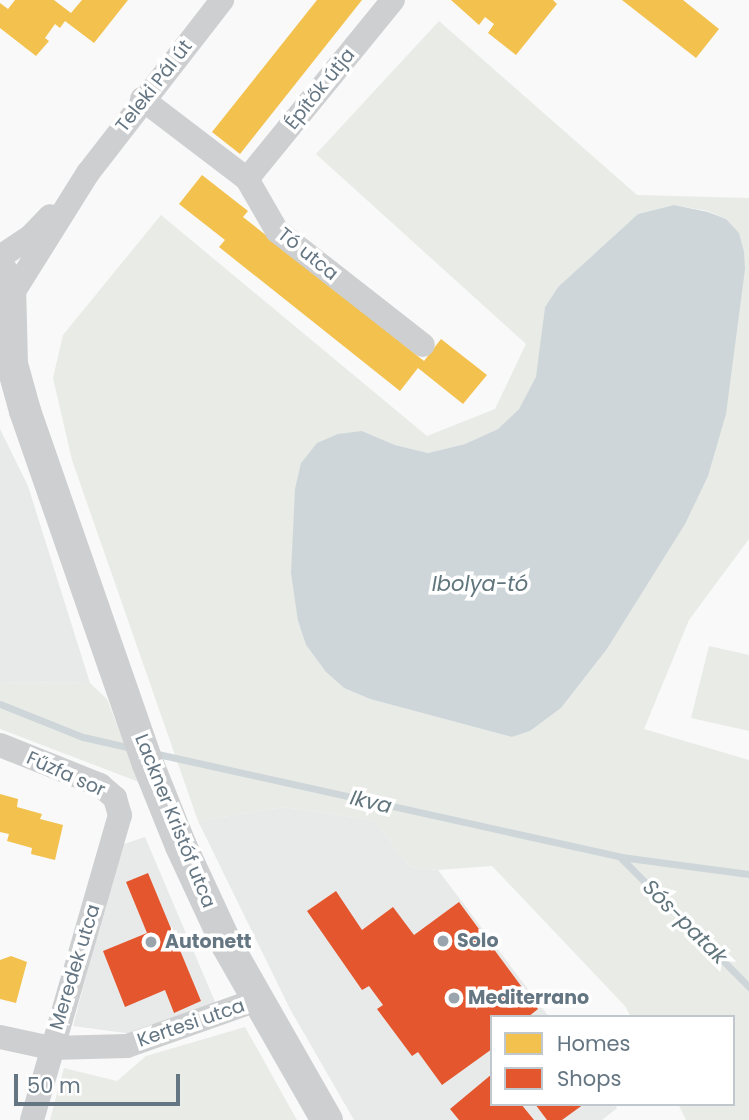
<!DOCTYPE html>
<meta charset="utf-8">
<style>
body{margin:0}
#map{position:relative;width:749px;height:1120px;overflow:hidden;background:#f9f9f9;font-family:Poppins,sans-serif}
div>[style]{position:absolute}
[style*='--x']{left:calc(var(--x)*1px);top:calc(var(--y)*1px);width:calc(var(--w)*1px);rotate:calc(var(--a)*1deg)}
.built>*{inset:0;background:#e8e9e9}
.green>*{inset:0;background:#e8ebe6}
.water>*{inset:0;background:#ced6d9}
.homes>*{inset:0;background:#f2c14e}
.shops>*{inset:0;background:#e4572e}
.stream>*{height:7px;margin:-3.5px;padding:0 3.5px;transform-origin:3.5px;border-radius:3.5px;background:#ced6d9}
.minor>*{height:24px;margin:-12px;padding:0 12px;transform-origin:12px;border-radius:12px;background:#cecfd0}
.tertiary>*{height:32px;margin:-16px;padding:0 16px;transform-origin:16px;border-radius:16px;background:#cecfd0}
.dots>*{width:19px;height:19px;translate:-50% -50%;box-sizing:border-box;border:4px solid #fff;border-radius:50%}
span{translate:-50% -50%;white-space:nowrap;text-align:center;line-height:1.15;-webkit-text-stroke:7px #fff;paint-order:stroke}
.street-label{font-size:19px;color:#657683}
.poi-label{font-size:19px;color:#657683;font-weight:700}
.left{translate:0 -50%;text-align:left}
.water-label{font-size:21px;color:#60757c;font-style:italic}
.legend{position:absolute;left:490px;top:1015px;width:245px;height:91px;box-sizing:border-box;background:#fff;border:2px solid #c1c8cd;margin:0;padding:9px 12px;list-style:none;font-size:21px;color:#657683}
.legend li{display:flex;align-items:center;gap:14px;height:35px}
.legend b{width:35px;border:2px solid #c1c8cd}
.scale{position:absolute;left:14px;top:1074px;width:166px;height:32px;box-sizing:border-box;border:4px solid #657683;border-top:0;padding-left:9px;font-size:21px;line-height:24px;white-space:nowrap;color:#657683;-webkit-text-stroke:5px #fff;paint-order:stroke}
</style>
<div id="map">
<div class="built">
<i style="clip-path:polygon(0 429px,28px 486px,90px 683px,0 682px)"></i>
<i style="clip-path:polygon(283px 807px,374px 820px,410px 867px,438px 870px,549px 1017px,492px 1017px,492px 1104px,615px 1104px,617px 1108px,602px 1120px,354px 1120px,290px 1009px,198px 821px)"></i>
<i style="clip-path:polygon(145px 837px,216px 1004px,133px 1034px,73px 1026px,121px 845px)"></i>
</div>
<div class="green">
<i style="clip-path:polygon(evenodd,439px 21px,637px 195px,749px 198px,749px 539px,689px 620px,644px 729px,749px 760px,749px 1120px,686px 1120px,678px 1104px,733px 1104px,733px 1017px,631px 1017px,625px 1006px,492px 866px,438px 870px,410px 867px,374px 820px,283px 807px,198px 821px,72px 460px,53px 378px,63px 335px,161px 215px,427px 436px,495px 409px,526px 344px,316px 154px,439px 21px,674px 205px,708px 211px,726px 219px,659px 565px,607px 649px,561px 708px,530px 731px,512px 737px,370px 699px,344px 688px,326px 672px,306px 645px,298px 621px,362px 431px,395px 445px,428px 453px,465px 444px,498px 429px,519px 409px,537px 377px,545px 307px,558px 287px,638px 214px,674px 205px)"></i>
<i style="clip-path:polygon(709px 646px,749px 655px,749px 731px,691px 718px)"></i>
<i style="clip-path:polygon(0 682px,90px 683px,107px 699px,139px 782px,0 729px)"></i>
<i style="clip-path:polygon(245px 1027px,297px 1120px,50px 1120px,64px 1068px,117px 1081px,146px 1056px)"></i>
</div>
<div class="water">
<i style="clip-path:polygon(674px 205px,708px 212px,726px 219px,739px 233px,744px 252px,745px 269px,726px 414px,708px 476px,685px 524px,607px 649px,561px 708px,530px 731px,512px 737px,370px 699px,344px 688px,326px 672px,306px 645px,298px 621px,291px 573px,295px 489px,301px 463px,317px 443px,338px 434px,362px 431px,395px 445px,428px 453px,465px 444px,498px 429px,519px 409px,536px 377px,545px 307px,558px 287px,638px 214px)"></i>
</div>
<div class="homes">
<i style="clip-path:polygon(15px 0,54px 0,71px 13px,82px 0,128px 0,94px 43px,65px 21px,60px 28px,55px 24px,45px 38px,49px 41px,36px 56px,0 28px,0 3px,8px 9px)"></i>
<i style="clip-path:polygon(317px 0,362px 0,240px 154px,212px 132px)"></i>
<i style="clip-path:polygon(451px 0,553px 0,557px 4px,516px 55px,488px 33px,494px 24px,485px 17px,479px 25px)"></i>
<i style="clip-path:polygon(622px 0,683px 0,719px 29px,696px 58px)"></i>
<i style="clip-path:polygon(202px 175px,248px 211px,243px 217px,424px 361px,441px 339px,487px 375px,463px 404px,418px 368px,400px 391px,219px 247px,225px 240px,179px 204px)"></i>
<i style="clip-path:polygon(0 794px,18px 799px,17px 807px,42px 814px,40px 819px,63px 825px,55px 860px,31px 854px,32px 848px,7px 841px,9px 834px,0 832px)"></i>
<i style="clip-path:polygon(11px 956px,27px 962px,16px 1003px,0 999px,0 960px)"></i>
</div>
<div class="shops">
<i style="clip-path:polygon(148px 873px,201px 1001px,174px 1013px,165px 990px,125px 1007px,103px 951px,147px 933px,126px 882px)"></i>
<i style="clip-path:polygon(336px 891px,362px 930px,393px 907px,414px 935px,459px 902px,538px 1009px,528px 1017px,492px 1017px,492px 1049px,442px 1085px,418px 1052px,412px 1056px,377px 1009px,383px 1005px,369px 986px,362px 990px,307px 911px)"></i>
<i style="clip-path:polygon(492px 1074px,492px 1104px,521px 1104px,534px 1120px,459px 1120px,450px 1109px)"></i>
<i style="clip-path:polygon(535px 1104px,584px 1104px,562px 1120px,547px 1120px)"></i>
</div>
<div class="stream">
<i style="--x:0;--y:704;--w:89;--a:21.7"></i>
<i style="--x:83;--y:737;--w:49;--a:12.9"></i>
<i style="--x:153;--y:753;--w:479;--a:12.5"></i>
<i style="--x:621;--y:857;--w:129;--a:7.6"></i>
<i style="--x:621;--y:858;--w:182;--a:45.2"></i>
</div>
<div class="minor">
<i style="--x:142;--y:99;--w:132;--a:37.3"></i>
<i style="--x:247;--y:179;--w:60;--a:60"></i>
<i style="--x:277;--y:231;--w:185;--a:38"></i>
<i style="--x:247;--y:179;--w:231;--a:-50.8"></i>
<i style="--x:0;--y:257;--w:36;--a:-34"></i>
<i style="--x:30;--y:237;--w:29;--a:-46"></i>
<i style="--x:11;--y:296;--w:145;--a:-58"></i>
<i style="--x:88;--y:173;--w:219;--a:-52.2"></i>
<i style="--x:0;--y:745;--w:108;--a:21.8"></i>
<i style="--x:100;--y:785;--w:20;--a:41"></i>
<i style="--x:115;--y:798;--w:18;--a:74"></i>
<i style="--x:120;--y:815;--w:317;--a:106.1"></i>
<i style="--x:0;--y:1037;--w:52;--a:12.2"></i>
<i style="--x:51;--y:1048;--w:76;--a:-1.5"></i>
<i style="--x:127;--y:1046;--w:138;--a:-19.5"></i>
</div>
<div class="tertiary">
<i style="--x:0;--y:269;--w:17;--a:54"></i>
<i style="--x:10;--y:283;--w:81;--a:88.6"></i>
<i style="--x:12;--y:364;--w:49;--a:74.5"></i>
<i style="--x:25;--y:411;--w:374;--a:70.8"></i>
<i style="--x:148;--y:764;--w:88;--a:68.1"></i>
<i style="--x:181;--y:846;--w:109;--a:65.1"></i>
<i style="--x:227;--y:945;--w:202;--a:60.3"></i>
</div>
<div class="dots">
<i style="left:443px;top:941px;background:#99a4ac"></i>
<i style="left:151px;top:942px;background:#99a4ac"></i>
<i style="left:454px;top:998px;background:#99a4ac"></i>
</div>
<div class="street-label">
<span style="left:154px;top:86px;rotate:-52deg">Teleki Pál út</span>
<span style="left:320px;top:89px;rotate:-51deg">Építők útja</span>
<span style="left:308px;top:254px;rotate:39deg">Tó utca</span>
<span style="left:66px;top:774px;rotate:24deg">Fűzfa sor</span>
<span style="left:175px;top:821px;rotate:68deg">Lackner Kristóf utca</span>
<span style="left:75px;top:967px;rotate:-73deg">Meredek utca</span>
<span style="left:191px;top:1023px;rotate:-19deg">Kertesi utca</span>
</div>
<div class="poi-label">
<span class="left" style="left:457px;top:941px">Solo</span>
<span class="left" style="left:165px;top:942px">Autonett</span>
<span class="left" style="left:468px;top:998px">Mediterrano</span>
</div>
<div class="water-label">
<span style="left:480px;top:584px">Ibolya-tó</span>
<span style="left:371px;top:802px;rotate:13deg">Ikva</span>
<span style="left:685px;top:922px;rotate:45deg">Sós-patak</span>
</div>
<ul class="legend">
<li><b style="height:19px;background:#f2c14e"></b>Homes</li>
<li><b style="height:19px;background:#e4572e"></b>Shops</li>
</ul>
<div class="scale">50 m</div>
</div>
